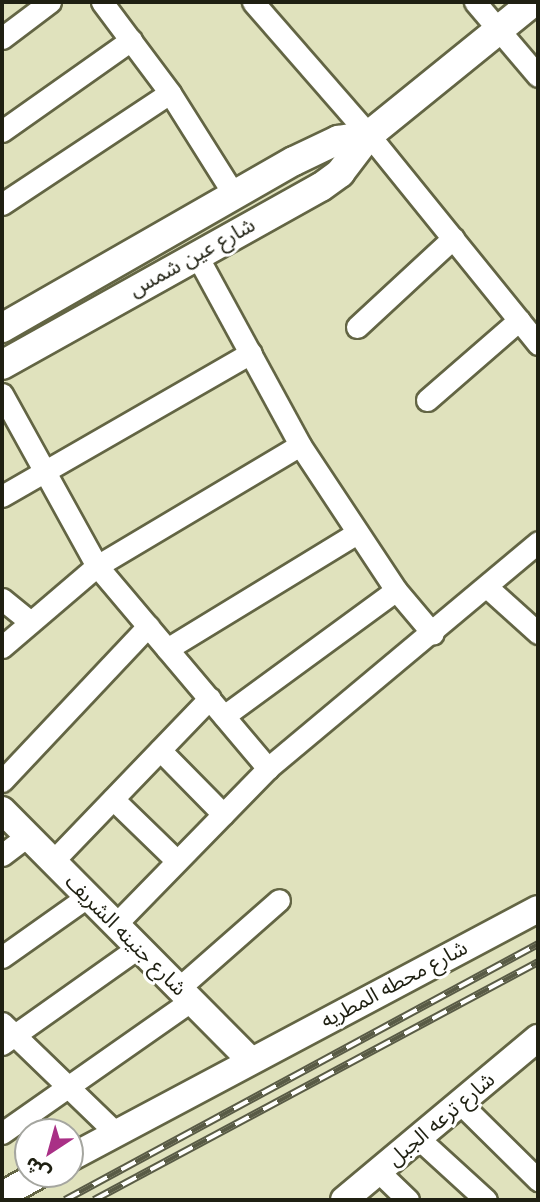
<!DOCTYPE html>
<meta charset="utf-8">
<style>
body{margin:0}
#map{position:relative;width:540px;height:1202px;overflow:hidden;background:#e0e2bd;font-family:Roboto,"Noto Sans Arabic",sans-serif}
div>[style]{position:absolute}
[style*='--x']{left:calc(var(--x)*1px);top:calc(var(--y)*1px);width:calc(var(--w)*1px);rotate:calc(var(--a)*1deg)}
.roads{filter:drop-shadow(2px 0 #636544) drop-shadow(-2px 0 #636544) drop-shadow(0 2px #636544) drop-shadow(0 -2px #636544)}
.minor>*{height:21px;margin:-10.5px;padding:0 10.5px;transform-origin:10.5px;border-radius:10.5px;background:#fff}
.tertiary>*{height:26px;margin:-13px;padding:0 13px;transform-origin:13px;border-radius:13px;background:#fff}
.secondary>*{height:28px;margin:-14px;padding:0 14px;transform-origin:14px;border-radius:14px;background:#fff}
.rail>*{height:8px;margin-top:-4px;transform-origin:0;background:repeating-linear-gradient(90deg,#fff 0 16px,#595b46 0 32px);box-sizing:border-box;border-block:2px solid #595b46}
span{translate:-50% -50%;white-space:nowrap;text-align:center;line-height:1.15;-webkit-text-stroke:6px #fff;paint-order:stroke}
.street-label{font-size:21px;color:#1f2012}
.frame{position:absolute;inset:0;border:4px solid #1f2012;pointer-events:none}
.north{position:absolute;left:14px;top:1118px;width:70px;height:70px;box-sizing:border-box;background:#fff;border:2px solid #a5a6a0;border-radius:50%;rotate:216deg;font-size:19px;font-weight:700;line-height:28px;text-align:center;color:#1f2012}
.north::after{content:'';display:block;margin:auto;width:24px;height:32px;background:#a93086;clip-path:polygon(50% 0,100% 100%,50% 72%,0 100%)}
</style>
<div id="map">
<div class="roads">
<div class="minor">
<i style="--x:102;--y:2;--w:114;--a:53.2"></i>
<i style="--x:170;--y:93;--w:118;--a:57.8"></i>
<i style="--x:253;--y:2;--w:176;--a:48.9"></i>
<i style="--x:369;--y:135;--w:269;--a:51"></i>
<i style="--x:475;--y:2;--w:97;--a:49.6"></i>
<i style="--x:2;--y:38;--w:60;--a:-36.9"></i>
<i style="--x:2;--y:131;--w:158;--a:-35.2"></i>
<i style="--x:2;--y:204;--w:201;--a:-33.5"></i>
<i style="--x:196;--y:254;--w:217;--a:61.4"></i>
<i style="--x:300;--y:445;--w:174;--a:56.5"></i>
<i style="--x:396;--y:590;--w:57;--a:49.9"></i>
<i style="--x:357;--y:327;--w:131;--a:-42.8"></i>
<i style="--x:2;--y:394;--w:196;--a:61.1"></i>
<i style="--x:97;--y:566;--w:265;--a:49.8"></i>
<i style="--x:427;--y:400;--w:122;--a:-41"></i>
<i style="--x:2;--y:496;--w:287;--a:-29.9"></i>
<i style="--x:487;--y:587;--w:69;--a:42"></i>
<i style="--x:2;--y:599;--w:36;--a:39"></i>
<i style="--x:2;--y:647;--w:125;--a:-40.5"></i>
<i style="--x:97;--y:566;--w:236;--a:-30.8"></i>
<i style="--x:167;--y:649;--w:223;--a:-31.4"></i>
<i style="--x:224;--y:716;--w:213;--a:-36.2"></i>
<i style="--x:160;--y:750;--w:90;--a:45.5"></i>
<i style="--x:2;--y:781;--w:213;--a:-46.7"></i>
<i style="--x:113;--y:799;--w:89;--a:44.1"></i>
<i style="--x:2;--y:855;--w:31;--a:-37"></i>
<i style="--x:53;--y:861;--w:226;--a:-46.1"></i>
<i style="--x:116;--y:924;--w:218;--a:-45.7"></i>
<i style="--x:268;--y:768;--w:352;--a:-39.9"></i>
<i style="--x:2;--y:957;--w:105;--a:-35.3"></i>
<i style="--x:179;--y:988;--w:133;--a:-41.3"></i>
<i style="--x:2;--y:1023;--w:158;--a:44"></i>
<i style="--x:2;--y:1044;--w:168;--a:-35.3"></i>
<i style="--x:460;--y:1103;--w:110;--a:44.6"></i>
<i style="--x:2;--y:1133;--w:232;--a:-35"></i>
<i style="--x:418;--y:1138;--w:92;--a:42.4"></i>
<i style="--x:378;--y:1171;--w:42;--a:44"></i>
</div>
<div class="tertiary">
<i style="--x:2;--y:810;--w:352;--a:45.2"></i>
<i style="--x:70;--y:1158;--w:530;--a:-28.02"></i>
<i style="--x:2;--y:1195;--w:43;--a:-28.9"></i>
<i style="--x:344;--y:1200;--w:253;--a:-39.9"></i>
</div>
<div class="secondary">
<i style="--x:2;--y:328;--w:336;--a:-29.8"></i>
<i style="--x:294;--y:161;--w:49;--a:-25.5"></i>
<i style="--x:338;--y:140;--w:31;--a:-9"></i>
<i style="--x:2;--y:365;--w:365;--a:-29.2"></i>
<i style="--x:321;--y:187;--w:24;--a:-36"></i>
<i style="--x:340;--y:173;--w:48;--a:-52.7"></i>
<i style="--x:369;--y:135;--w:211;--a:-39"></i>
</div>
</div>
<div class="rail">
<i style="--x:65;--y:1200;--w:538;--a:-28.42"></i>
<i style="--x:94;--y:1200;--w:504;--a:-28.19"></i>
</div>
<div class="street-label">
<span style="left:192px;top:257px;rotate:-29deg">شارع عين شمس</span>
<span style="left:126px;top:935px;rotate:45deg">شارع جنينه الشريف</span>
<span style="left:394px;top:984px;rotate:-28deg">شارع محطه المطريه</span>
<span style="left:441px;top:1119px;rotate:-40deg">شارع ترعه الجبل</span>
</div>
<div class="frame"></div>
<div class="north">ش</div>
</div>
